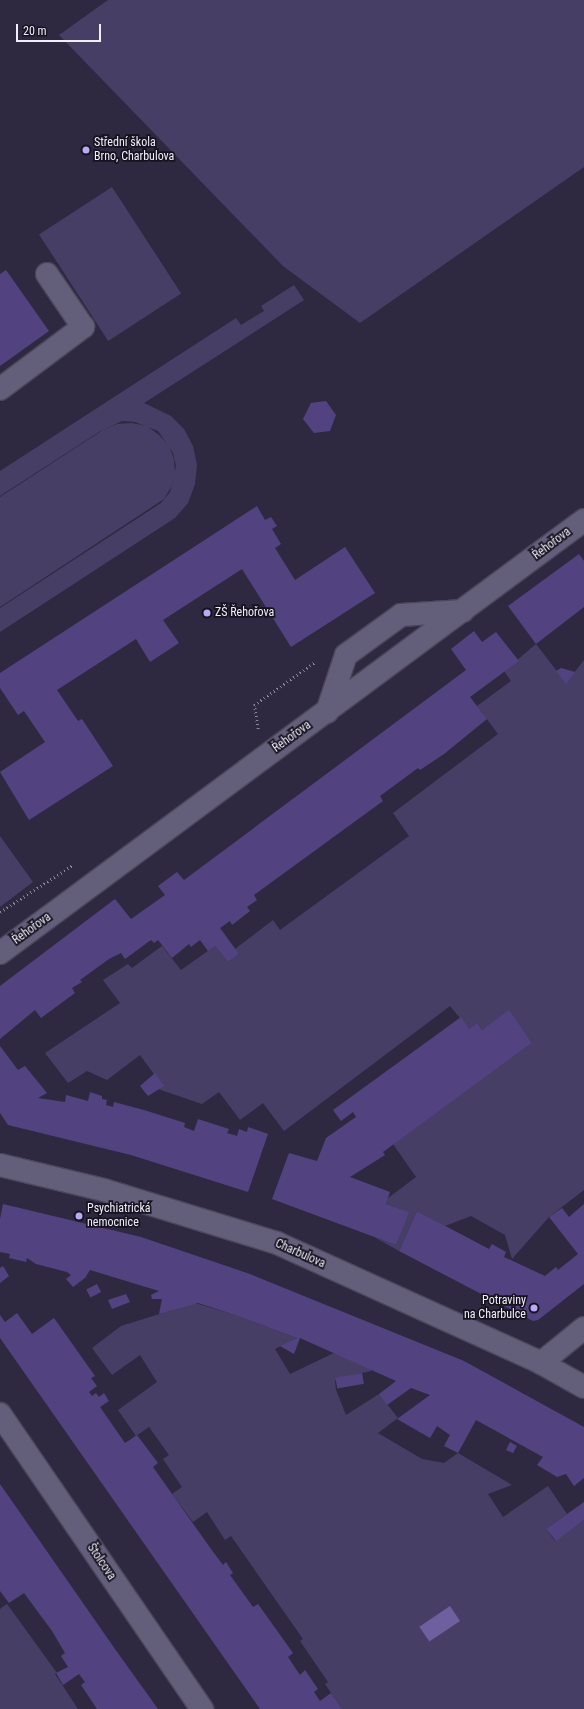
<!DOCTYPE html>
<meta charset="utf-8">
<style>
body{margin:0}
#map{position:relative;width:584px;height:1709px;overflow:hidden;background:#2e2941;font-family:"Roboto Condensed",sans-serif}
div>[style]{position:absolute}
[style*='--x']{left:calc(var(--x)*1px);top:calc(var(--y)*1px);width:calc(var(--w)*1px);rotate:calc(var(--a)*1deg)}
.green>*{inset:0;background:#473e66;transform-origin:0 0}
.water>*{inset:0;background:#6e5f9f;transform-origin:0 0}
.building>*{inset:0;background:#524380;transform-origin:0 0}
.path>*{height:2.5px;margin-top:-1.25px;transform-origin:0;background:repeating-linear-gradient(90deg,#898599 0 1px,transparent 0 4px)}
.roads{filter:drop-shadow(1px 0 #4b465b) drop-shadow(-1px 0 #4b465b) drop-shadow(0 1px #4b465b) drop-shadow(0 -1px #4b465b)}
.minor>*{height:22px;margin:-11px;padding:0 11px;transform-origin:11px;border-radius:11px;background:#635e79}
.dots>*{width:11px;height:11px;translate:-50% -50%;box-sizing:border-box;border:2px solid #16131e;border-radius:50%}
span{translate:-50% -50%;white-space:nowrap;text-align:center;line-height:1.15;-webkit-text-stroke:3.5px #16131e;paint-order:stroke}
.poi-label{font-size:12px;color:#f1eefe}
.left{translate:0 -50%;text-align:left}
.right{translate:-100% -50%;text-align:right}
.street-label{font-size:12px;color:#f1eefe}
.scale{position:absolute;left:16px;top:24px;width:85px;height:18px;box-sizing:border-box;border:2px solid #f1eefe;border-top:0;padding-left:5px;font-size:12px;line-height:14px;white-space:nowrap;color:#f1eefe;-webkit-text-stroke:3px #16131e;paint-order:stroke}
</style>
<div id="map">
<div class="green">
<i style="clip-path:polygon(108px 0,584px 0,584px 167px,360px 323px,283px 266px,59px 35px)"></i>
<i style="left:112px;top:187px;width:127px;height:87px;rotate:57deg"></i>
<i style="clip-path:polygon(294px 285px,304px 300px,144px 403px,171px 416px,184px 429px,193px 446px,197px 465px,195px 484px,188px 503px,175px 518px,0 632px,0 608px,161px 503px,170px 492px,176px 466px,173px 453px,158px 431px,135px 422px,122px 421px,99px 432px,0 496px,0 471px,236px 318px,241px 325px,264px 311px,261px 306px)"></i>
<i style="clip-path:polygon(132px 423px,147px 426px,159px 435px,169px 446px,174px 459px,175px 474px,171px 487px,164px 499px,0 607px,0 497px,103px 430px,117px 424px)"></i>
<i style="clip-path:polygon(536px 644px,566px 683px,584px 660px,584px 1190px,549px 1217px,512px 1259px,505px 1235px,471px 1216px,445px 1226px,417px 1211px,399px 1251px,374px 1237px,396px 1245px,408px 1212px,386px 1204px,388px 1198px,416px 1177px,393px 1144px,532px 1043px,509px 1011px,482px 1030px,477px 1023px,469px 1029px,450px 1006px,284px 1131px,263px 1103px,240px 1120px,219px 1092px,202px 1104px,158px 1089px,162px 1085px,140px 1055px,107px 1080px,87px 1071px,68px 1083px,45px 1053px,120px 1003px,103px 980px,128px 964px,132px 968px,162px 946px,181px 970px,215px 946px,228px 962px,239px 954px,235px 949px,273px 920px,280px 930px,409px 836px,393px 813px,498px 734px,477px 706px,511px 681px,504px 671px)"></i>
<i style="clip-path:polygon(0 836px,33px 882px,0 907px)"></i>
<i style="clip-path:polygon(195px 1303px,235px 1315px,297px 1338px,275px 1349px,290px 1374px,334px 1353px,372px 1369px,371px 1371px,338px 1378px,335px 1381px,336px 1390px,346px 1415px,379px 1394px,398px 1418px,378px 1433px,422px 1459px,444px 1463px,458px 1453px,512px 1485px,488px 1494px,503px 1517px,548px 1486px,567px 1514px,546px 1529px,555px 1541px,584px 1520px,584px 1709px,342px 1709px,325px 1684px,328px 1682px,300px 1641px,303px 1639px,231px 1536px,225px 1540px,207px 1512px,193px 1522px,172px 1494px,182px 1487px,163px 1459px,169px 1455px,149px 1427px,136px 1436px,118px 1410px,157px 1382px,140px 1355px,112px 1375px,92px 1348px,121px 1326px)"></i>
<i style="clip-path:polygon(7px 1604px,57px 1673px,55px 1674px,78px 1709px,0 1709px,0 1609px)"></i>
</div>
<div class="water">
<i style="left:450px;top:1606px;width:18px;height:37px;rotate:56deg"></i>
</div>
<div class="building">
<i style="clip-path:polygon(6px 270px,49px 331px,0 366px,0 274px)"></i>
<i style="clip-path:polygon(326px 401px,336px 415px,330px 431px,314px 433px,303px 419px,311px 403px)"></i>
<i style="clip-path:polygon(257px 506px,265px 520px,271px 517px,277px 526px,272px 529px,281px 544px,275px 548px,295px 580px,345px 547px,375px 593px,291px 647px,242px 569px,163px 620px,179px 643px,150px 662px,136px 639px,57px 690px,78px 721px,82px 719px,113px 766px,29px 820px,0 772px,45px 742px,24px 711px,18px 715px,0 688px,0 673px)"></i>
<i style="clip-path:polygon(579px 554px,584px 561px,584px 607px,536px 644px,508px 606px)"></i>
<i style="clip-path:polygon(474px 631px,482px 642px,496px 632px,519px 661px,470px 697px,487px 719px,444px 754px,420px 770px,418px 768px,380px 796px,383px 801px,254px 895px,257px 900px,247px 907px,250px 911px,232px 925px,230px 921px,220px 928px,239px 954px,228px 962px,215px 946px,208px 951px,200px 940px,191px 947px,189px 944px,172px 958px,158px 940px,154px 943px,151px 940px,125px 959px,121px 953px,109px 959px,80px 980px,82px 982px,72px 988px,75px 993px,41px 1018px,35px 1010px,0 1039px,0 986px,115px 899px,131px 919px,165px 895px,158px 886px,177px 872px,184px 880px,466px 670px,451px 649px)"></i>
<i style="clip-path:polygon(561px 668px,575px 672px,566px 684px,556px 671px)"></i>
<i style="clip-path:polygon(509px 1010px,532px 1043px,383px 1152px,385px 1155px,350px 1177px,390px 1192px,386px 1204px,409px 1212px,396px 1245px,272px 1199px,289px 1153px,317px 1161px,326px 1138px,356px 1117px,353px 1112px,341px 1121px,333px 1110px,461px 1017px,469px 1029px,477px 1023px,482px 1030px)"></i>
<i style="clip-path:polygon(0 1046px,18px 1070px,25px 1066px,47px 1093px,38px 1098px,65px 1102px,66px 1095px,88px 1101px,90px 1092px,102px 1096px,102px 1099px,107px 1100px,106px 1105px,113px 1107px,114px 1102px,144px 1110px,185px 1123px,184px 1127px,194px 1131px,198px 1119px,229px 1129px,227px 1133px,237px 1136px,239px 1129px,247px 1132px,248px 1127px,268px 1134px,248px 1192px,131px 1155px,8px 1125px,0 1113px)"></i>
<i style="clip-path:polygon(155px 1073px,164px 1086px,148px 1096px,140px 1086px)"></i>
<i style="clip-path:polygon(3px 1204px,141px 1237px,250px 1274px,464px 1361px,584px 1427px,584px 1478px,574px 1486px,566px 1474px,557px 1477px,537px 1465px,543px 1457px,476px 1420px,458px 1453px,444px 1446px,450px 1435px,437px 1426px,430px 1438px,397px 1419px,430px 1395px,411px 1388px,387px 1405px,379px 1394px,396px 1381px,300px 1338px,294px 1354px,280px 1346px,297px 1338px,235px 1315px,198px 1303px,159px 1314px,162px 1299px,152px 1299px,151px 1295px,159px 1291px,90px 1270px,85px 1278px,73px 1287px,66px 1279px,71px 1275px,67px 1272px,36px 1264px,27px 1258px,26px 1262px,9px 1258px,10px 1254px,0 1252px,0 1219px)"></i>
<i style="clip-path:polygon(584px 1204px,584px 1284px,538px 1320px,533px 1321px,399px 1251px,417px 1211px,489px 1249px,492px 1244px,506px 1252px,504px 1257px,545px 1276px,556px 1267px,558px 1270px,578px 1254px,549px 1217px,562px 1208px,569px 1217px)"></i>
<i style="clip-path:polygon(3px 1266px,9px 1276px,0 1283px,0 1268px)"></i>
<i style="left:97px;top:1284px;width:9px;height:12px;rotate:63deg"></i>
<i style="clip-path:polygon(126px 1294px,130px 1302px,112px 1309px,108px 1300px)"></i>
<i style="clip-path:polygon(17px 1313px,32px 1334px,54px 1318px,95px 1376px,91px 1378px,97px 1386px,89px 1392px,92px 1396px,96px 1393px,99px 1397px,104px 1393px,109px 1401px,100px 1407px,125px 1443px,137px 1435px,158px 1463px,153px 1467px,211px 1549px,223px 1565px,226px 1562px,233px 1573px,230px 1575px,253px 1607px,258px 1604px,293px 1653px,288px 1657px,300px 1675px,305px 1670px,318px 1689px,314px 1692px,320px 1701px,331px 1693px,342px 1709px,260px 1709px,0 1338px,0 1315px,5px 1322px)"></i>
<i style="left:362px;top:1373px;width:11px;height:27px;rotate:80deg"></i>
<i style="clip-path:polygon(510px 1442px,517px 1446px,513px 1453px,506px 1450px)"></i>
<i style="clip-path:polygon(0 1484px,115px 1649px,158px 1709px,97px 1709px,81px 1685px,85px 1682px,79px 1674px,63px 1685px,56px 1673px,68px 1667px,61px 1656px,65px 1653px,52px 1631px,24px 1593px,9px 1603px,0 1591px)"></i>
<i style="clip-path:polygon(584px 1502px,584px 1520px,556px 1541px,546px 1529px)"></i>
</div>
<div class="path">
<i style="--x:258;--y:729;--w:24;--a:-99"></i>
<i style="--x:254;--y:705;--w:75;--a:-35.2"></i>
<i style="--x:0;--y:912;--w:87;--a:-32.8"></i>
</div>
<div class="roads">
<div class="minor">
<i style="--x:0;--y:389;--w:104;--a:-36.8"></i>
<i style="--x:83;--y:327;--w:64;--a:-124.2"></i>
<i style="--x:327;--y:712;--w:60;--a:-71.6"></i>
<i style="--x:346;--y:655;--w:68;--a:-36"></i>
<i style="--x:401;--y:615;--w:62;--a:-3.7"></i>
<i style="--x:0;--y:953;--w:727;--a:-36.55"></i>
<i style="--x:0;--y:1165;--w:107;--a:13.5"></i>
<i style="--x:104;--y:1190;--w:181;--a:17"></i>
<i style="--x:277;--y:1243;--w:290;--a:24.4"></i>
<i style="--x:541;--y:1363;--w:49;--a:29.2"></i>
<i style="--x:541;--y:1363;--w:55;--a:-39.1"></i>
<i style="--x:0;--y:1414;--w:358;--a:55.6"></i>
</div>
</div>
<div class="dots">
<i style="left:86px;top:150px;background:#baaaf6"></i>
<i style="left:207px;top:613px;background:#baaaf6"></i>
<i style="left:79px;top:1216px;background:#baaaf6"></i>
<i style="left:534px;top:1308px;background:#baaaf6"></i>
</div>
<div class="poi-label">
<span class="left" style="left:94px;top:150px">Střední škola<br>Brno, Charbulova</span>
<span class="left" style="left:215px;top:613px">ZŠ Řehořova</span>
<span class="left" style="left:87px;top:1216px">Psychiatrická<br>nemocnice</span>
<span class="right" style="left:526px;top:1308px">Potraviny<br>na Charbulce</span>
</div>
<div class="street-label">
<span style="left:552px;top:544px;rotate:-37deg">Řehořova</span>
<span style="left:292px;top:737px;rotate:-36deg">Řehořova</span>
<span style="left:32px;top:929px;rotate:-36deg">Řehořova</span>
<span style="left:300px;top:1254px;rotate:24deg">Charbulova</span>
<span style="left:101px;top:1562px;rotate:56deg">Štolcova</span>
</div>
<div class="scale">20 m</div>
</div>
